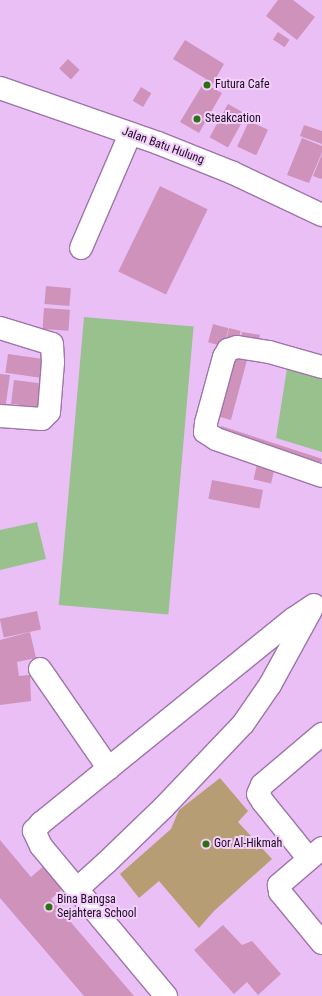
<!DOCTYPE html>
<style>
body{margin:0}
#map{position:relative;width:322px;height:996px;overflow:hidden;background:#eabff6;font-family:"Roboto Condensed",sans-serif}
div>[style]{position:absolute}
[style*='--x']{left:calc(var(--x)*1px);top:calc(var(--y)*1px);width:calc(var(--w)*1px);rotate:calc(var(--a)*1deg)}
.green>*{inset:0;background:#b79d73}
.water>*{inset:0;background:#98c18d;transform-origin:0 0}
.building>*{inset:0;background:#ce92bb;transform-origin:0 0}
.roads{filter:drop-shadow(1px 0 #9e75a9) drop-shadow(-1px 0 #9e75a9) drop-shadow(0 1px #9e75a9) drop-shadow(0 -1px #9e75a9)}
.minor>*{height:22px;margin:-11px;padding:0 11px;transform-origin:11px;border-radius:11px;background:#fff}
.dots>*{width:11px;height:11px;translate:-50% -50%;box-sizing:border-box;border:2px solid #f3cffc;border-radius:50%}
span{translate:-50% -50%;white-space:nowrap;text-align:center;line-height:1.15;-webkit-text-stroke:4px #f3cffc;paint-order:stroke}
.poi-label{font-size:12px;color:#1d0d21}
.left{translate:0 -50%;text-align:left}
.street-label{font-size:12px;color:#1d0d21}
</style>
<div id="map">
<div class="green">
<i style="clip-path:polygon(220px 778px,248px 811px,238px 822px,272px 859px,214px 911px,199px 928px,159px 881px,139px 898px,120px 874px,171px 829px,179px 810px)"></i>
</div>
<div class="water">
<i style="left:84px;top:317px;width:110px;height:289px;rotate:5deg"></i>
<i style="clip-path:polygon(288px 362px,322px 371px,322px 452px,276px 438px)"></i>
<i style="clip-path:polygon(37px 522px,46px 559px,0 570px,0 530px)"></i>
</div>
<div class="building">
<i style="clip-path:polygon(278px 0,293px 0,315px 17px,297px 40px,266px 16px)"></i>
<i style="left:278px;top:32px;width:14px;height:9px;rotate:34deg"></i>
<i style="clip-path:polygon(185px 40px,224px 64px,211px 87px,222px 93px,199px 133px,180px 122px,206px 79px,173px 59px)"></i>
<i style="left:68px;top:59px;width:16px;height:13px;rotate:43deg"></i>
<i style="left:141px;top:87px;width:12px;height:16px;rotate:31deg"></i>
<i style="left:228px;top:104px;width:21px;height:38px;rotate:29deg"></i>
<i style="left:249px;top:121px;width:21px;height:28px;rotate:25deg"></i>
<i style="clip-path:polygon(304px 125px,322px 131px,322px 144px,300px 136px)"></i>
<i style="clip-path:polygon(302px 138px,322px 146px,322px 152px,309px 183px,287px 175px)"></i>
<i style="clip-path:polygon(322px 154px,322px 178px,321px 179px,313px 176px)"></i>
<i style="left:160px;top:186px;width:53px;height:95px;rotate:26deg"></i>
<i style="left:46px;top:286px;width:25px;height:18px;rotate:5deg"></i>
<i style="left:44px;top:308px;width:26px;height:21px;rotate:4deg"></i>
<i style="left:213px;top:324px;width:16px;height:19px;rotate:15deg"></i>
<i style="left:229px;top:328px;width:12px;height:11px;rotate:14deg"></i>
<i style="left:242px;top:332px;width:18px;height:11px;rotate:9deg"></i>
<i style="left:229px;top:350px;width:20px;height:67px;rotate:15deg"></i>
<i style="left:8px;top:354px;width:37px;height:19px;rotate:8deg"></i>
<i style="clip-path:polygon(0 374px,10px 375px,5px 410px,0 409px)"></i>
<i style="left:14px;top:380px;width:32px;height:24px;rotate:7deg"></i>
<i style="left:221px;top:426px;width:106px;height:13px;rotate:18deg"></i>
<i style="left:258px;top:460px;width:18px;height:20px;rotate:13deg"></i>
<i style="left:212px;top:480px;width:52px;height:19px;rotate:11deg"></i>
<i style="left:37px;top:611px;width:19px;height:38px;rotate:78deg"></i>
<i style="clip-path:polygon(30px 632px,36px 658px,17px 662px,19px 676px,30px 675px,31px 701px,0 705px,0 640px)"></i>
<i style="clip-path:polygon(0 840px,31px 877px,45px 865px,64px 887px,51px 899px,134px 996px,84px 996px,0 898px)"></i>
<i style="clip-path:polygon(223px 925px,242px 945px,252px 941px,281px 974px,258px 995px,247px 982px,234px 994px,194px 950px)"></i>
</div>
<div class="roads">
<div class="minor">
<i style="--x:0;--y:88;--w:167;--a:19.2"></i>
<i style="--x:158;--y:143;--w:81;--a:21.8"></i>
<i style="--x:233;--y:173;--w:98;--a:25.3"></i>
<i style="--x:81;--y:248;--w:124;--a:-66.7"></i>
<i style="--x:0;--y:328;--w:54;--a:17.1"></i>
<i style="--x:52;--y:344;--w:18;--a:87"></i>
<i style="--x:53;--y:362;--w:50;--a:94.6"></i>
<i style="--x:49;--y:412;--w:10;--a:135"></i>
<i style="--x:42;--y:419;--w:42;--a:-175.9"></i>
<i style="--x:322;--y:367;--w:55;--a:-164.2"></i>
<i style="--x:269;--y:352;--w:32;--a:-171"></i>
<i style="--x:237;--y:347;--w:9;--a:162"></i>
<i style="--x:228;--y:350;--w:8;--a:120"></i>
<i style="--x:224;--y:357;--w:68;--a:105.3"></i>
<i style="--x:206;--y:423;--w:9;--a:96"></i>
<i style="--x:205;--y:432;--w:13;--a:32"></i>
<i style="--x:216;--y:439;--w:112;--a:19.2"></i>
<i style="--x:40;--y:669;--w:121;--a:55.4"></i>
<i style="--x:322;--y:848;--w:57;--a:139.3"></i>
<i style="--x:279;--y:885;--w:7;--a:82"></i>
<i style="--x:280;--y:892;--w:66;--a:50.5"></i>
<i style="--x:309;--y:859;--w:73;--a:-128.9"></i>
<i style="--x:263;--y:802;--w:9;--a:-122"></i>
<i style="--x:258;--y:794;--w:10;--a:-66"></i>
<i style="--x:262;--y:785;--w:79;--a:-40.4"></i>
<i style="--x:77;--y:889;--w:40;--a:-42"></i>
<i style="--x:107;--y:862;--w:78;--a:-44"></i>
<i style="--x:163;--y:808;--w:116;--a:-46.4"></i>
<i style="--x:243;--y:724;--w:47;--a:-55.3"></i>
<i style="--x:270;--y:685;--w:85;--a:-61.3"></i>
<i style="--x:166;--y:996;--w:195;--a:-129.8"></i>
<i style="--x:41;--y:846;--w:17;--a:-115"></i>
<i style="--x:34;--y:831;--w:11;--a:-49"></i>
<i style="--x:41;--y:823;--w:324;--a:-39"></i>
<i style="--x:293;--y:619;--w:25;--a:-34"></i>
</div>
</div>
<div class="dots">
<i style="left:207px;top:85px;background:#2c7110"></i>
<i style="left:197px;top:119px;background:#2c7110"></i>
<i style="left:206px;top:844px;background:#2c7110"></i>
<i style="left:49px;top:907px;background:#2c7110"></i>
</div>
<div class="poi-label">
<span class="left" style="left:215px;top:85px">Futura Cafe</span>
<span class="left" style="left:205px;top:119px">Steakcation</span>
<span class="left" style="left:214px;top:844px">Gor Al-Hikmah</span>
<span class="left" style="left:57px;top:907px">Bina Bangsa<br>Sejahtera School</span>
</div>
<div class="street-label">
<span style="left:163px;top:146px;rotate:20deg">Jalan Batu Hulung</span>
</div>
</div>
